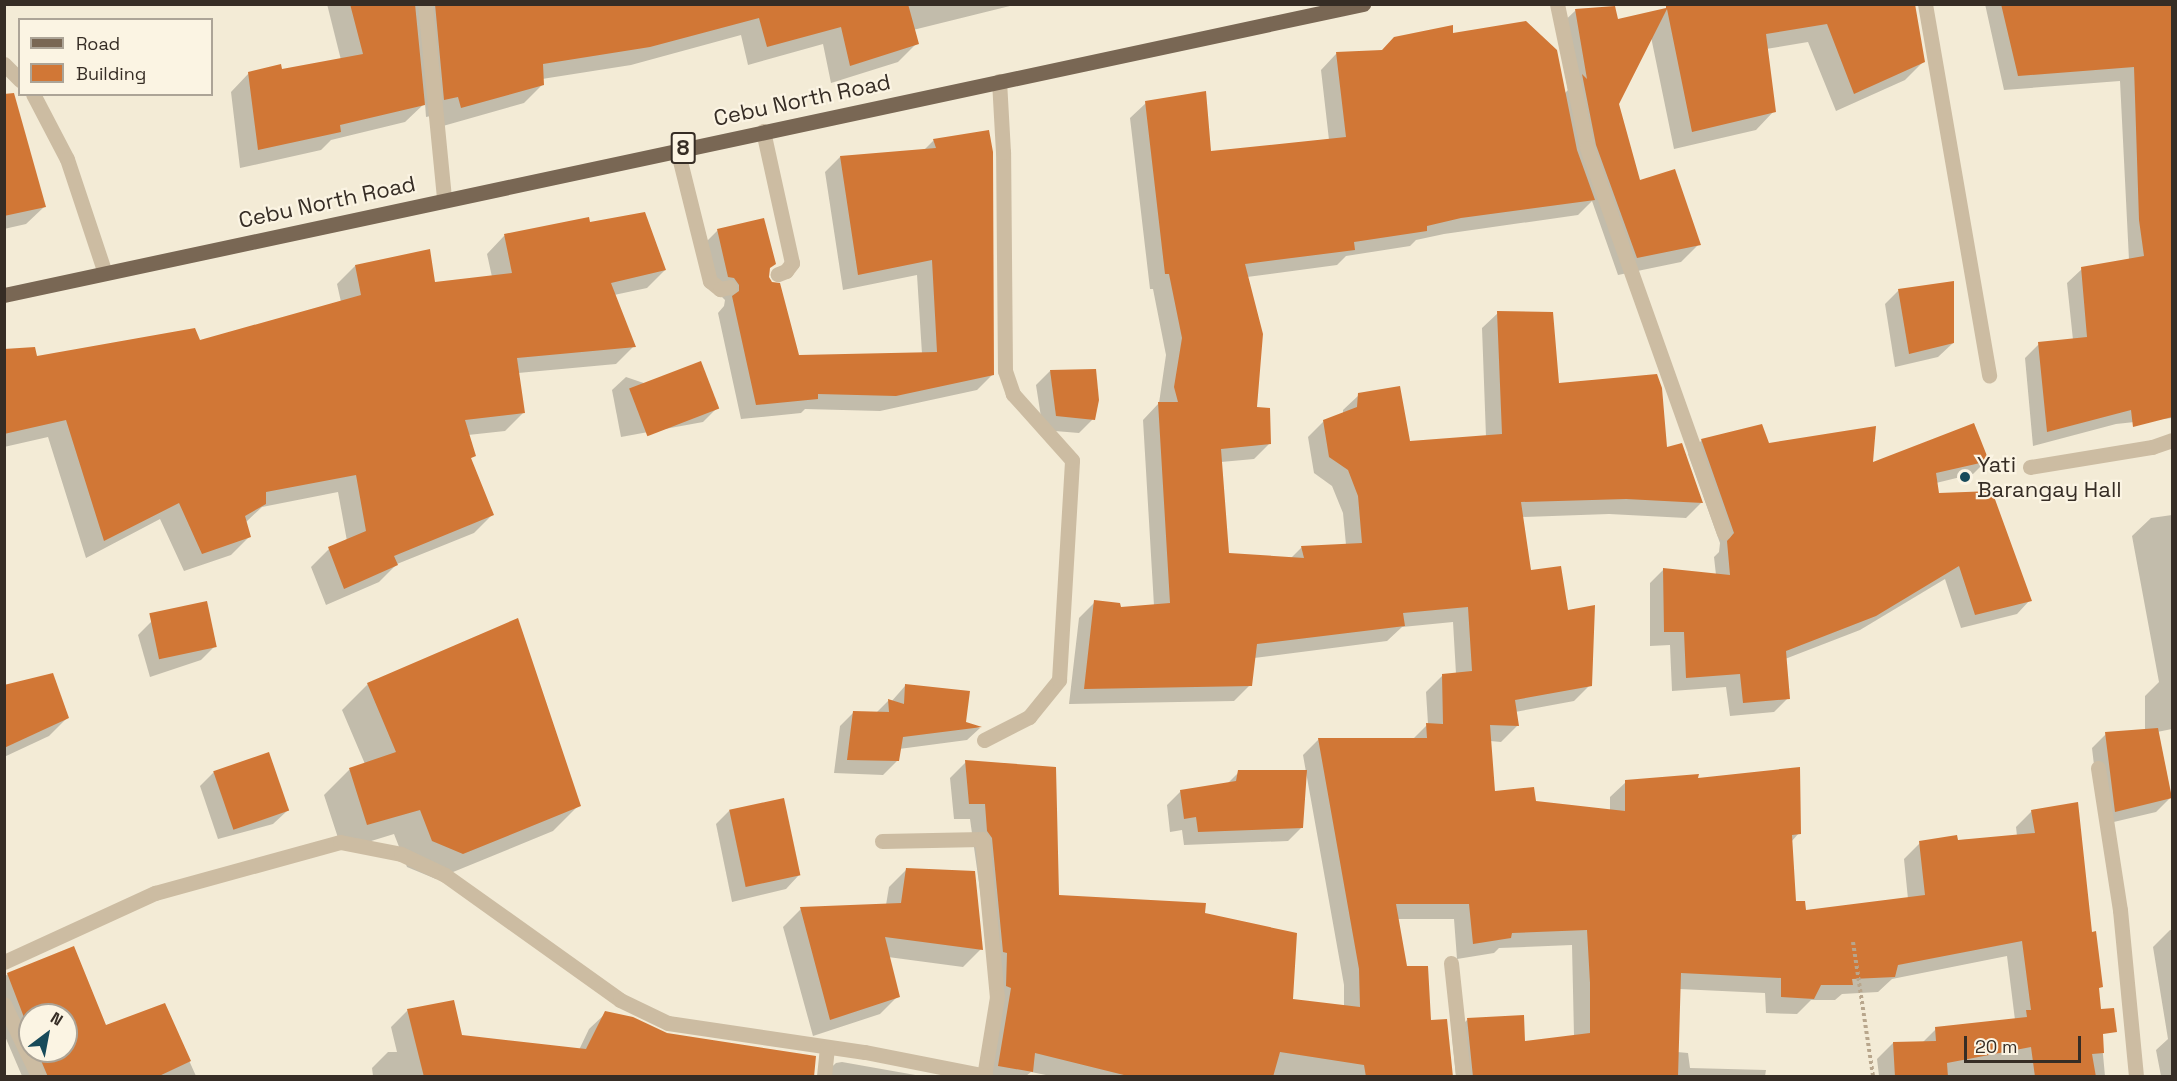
<!DOCTYPE html>
<style>
body{margin:0}
#map{position:relative;width:2177px;height:1081px;overflow:hidden;background:#f3ebd6;font-family:"Space Grotesk",sans-serif}
div>[style]{position:absolute}
[style*='--x']{left:calc(var(--x)*1px);top:calc(var(--y)*1px);width:calc(var(--w)*1px);rotate:calc(var(--a)*1deg)}
.shadow>*{inset:0;background:#0003}
.building>*{inset:0;background:#d17736;transform-origin:0 0}
.path>*{height:4px;margin-top:-2px;transform-origin:0;background:repeating-linear-gradient(90deg,#b8a68c 0 3px,transparent 0 6px)}
.lane>*{height:15px;margin:-7.5px;padding:0 7.5px;transform-origin:7.5px;border-radius:7.5px;background:#ccbca2}
.street>*{height:15px;margin:-7.5px;padding:0 7.5px;transform-origin:7.5px;border-radius:7.5px;background:#ccbca2}
.primary>*{height:15px;margin:-7.5px;padding:0 7.5px;transform-origin:7.5px;border-radius:7.5px;background:#796754}
.dots>*{width:16px;height:16px;translate:-50% -50%;box-sizing:border-box;border:3px solid #fbf4e3;border-radius:50%}
span{translate:-50% -50%;white-space:nowrap;text-align:center;line-height:1.15;-webkit-text-stroke:4.5px #fbf4e3;paint-order:stroke}
.shield-label span{padding:2px 4px;background:#fbf4e3;border:2px solid;border-radius:4px;-webkit-text-stroke-width:0}
.shield-label{font-size:21px;color:#362d25;font-weight:700}
.street-label{font-size:22px;color:#362d25}
.poi-label{font-size:22px;color:#362d25}
.left{translate:0 -50%;text-align:left}
.frame{position:absolute;inset:0;border:6px solid #362d25;pointer-events:none}
.legend{position:absolute;left:18px;top:18px;width:195px;height:78px;box-sizing:border-box;background:#fbf4e3;border:2px solid #aca497;margin:0;padding:8px 10px;list-style:none;font-size:18px;color:#362d25}
.legend li{display:flex;align-items:center;gap:12px;height:30px}
.legend b{width:30px;border:2px solid #aca497}
.north{position:absolute;left:18px;top:1003px;width:60px;height:60px;box-sizing:border-box;background:#fbf4e3;border:2px solid #aca497;border-radius:50%;rotate:32deg;font-size:16px;font-weight:700;line-height:24px;text-align:center;color:#362d25}
.north::after{content:'';display:block;margin:auto;width:21px;height:27px;background:#174a5a;clip-path:polygon(50% 0,100% 100%,50% 72%,0 100%)}
.scale{position:absolute;left:1964px;top:1036px;width:117px;height:27px;box-sizing:border-box;border:3px solid #362d25;border-top:0;padding-left:8px;font-size:18px;line-height:21px;white-space:nowrap;color:#362d25;-webkit-text-stroke:4px #fbf4e3;paint-order:stroke}
</style>
<div id="map">
<div class="shadow">
<i style="clip-path:polygon(327px 4px,1018px 4px,913px 30px,917px 43px,898px 62px,831px 83px,823px 44px,748px 65px,741px 35px,631px 65px,542px 79px,542px 85px,524px 103px,443px 126px,440px 114px,426px 117px,425px 103px,405px 122px,331px 140px,321px 150px,240px 168px,231px 92px,249px 73px,281px 71px,341px 60px)"></i>
<i style="clip-path:polygon(1685px 4px,1913px 4px,1923px 62px,1905px 80px,1836px 111px,1808px 42px,1766px 49px,1774px 111px,1756px 130px,1674px 149px,1651px 37px,1618px 103px,1639px 181px,1699px 244px,1681px 262px,1618px 275px,1592px 201px,1578px 215px,1444px 234px,1416px 240px,1410px 246px,1346px 256px,1337px 265px,1247px 277px,1255px 409px,1269px 444px,1254px 459px,1221px 462px,1227px 555px,1290px 559px,1302px 547px,1346px 545px,1343px 513px,1332px 486px,1314px 473px,1308px 437px,1324px 421px,1343px 414px,1343px 410px,1359px 395px,1409px 443px,1486px 437px,1482px 328px,1498px 313px,1558px 385px,1666px 449px,1702px 502px,1686px 518px,1609px 514px,1522px 517px,1529px 572px,1567px 611px,1590px 685px,1574px 701px,1515px 712px,1517px 726px,1501px 742px,1490px 741px,1494px 792px,1534px 803px,1610px 811px,1610px 797px,1626px 782px,1697px 779px,1799px 833px,1791px 842px,1795px 903px,1805px 912px,1908px 899px,1904px 859px,1920px 843px,2017px 836px,2016px 827px,2032px 811px,2090px 934px,2101px 986px,2097px 990px,2105px 1076px,1879px 1076px,1877px 1059px,1893px 1043px,1922px 1043px,1936px 1029px,2015px 1020px,2007px 956px,1892px 979px,1878px 992px,1842px 994px,1835px 1000px,1811px 1000px,1797px 1014px,1766px 1013px,1765px 993px,1679px 989px,1677px 1052px,1688px 1053px,1690px 1068px,1766px 1070px,1765px 1076px,1456px 1076px,1452px 1036px,1467px 1020px,1523px 1043px,1574px 1036px,1572px 945px,1499px 948px,1494px 953px,1457px 959px,1454px 919px,1397px 919px,1405px 968px,1452px 1076px,1051px 1076px,1031px 1072px,1026px 1076px,984px 1076px,996px 1004px,970px 819px,954px 819px,950px 778px,966px 762px,1058px 897px,1204px 915px,1291px 1000px,1344px 1007px,1344px 985px,1306px 772px,1302px 827px,1288px 841px,1184px 845px,1182px 830px,1170px 832px,1167px 805px,1181px 791px,1227px 784px,1239px 772px,1306px 772px,1303px 755px,1319px 739px,1412px 740px,1428px 724px,1426px 692px,1442px 676px,1456px 674px,1453px 622px,1402px 627px,1387px 641px,1254px 658px,1250px 685px,1234px 701px,1069px 704px,1079px 618px,1095px 602px,1119px 609px,1154px 606px,1143px 420px,1159px 403px,1166px 355px,1153px 289px,1150px 289px,1130px 118px,1146px 103px,1210px 153px,1329px 140px,1321px 70px,1336px 54px,1381px 52px,1452px 34px,1564px 94px,1568px 90px,1557px 28px,1576px 10px,1617px 21px)"></i>
<i style="clip-path:polygon(1985px 4px,2172px 4px,2172px 418px,2116px 424px,2033px 446px,2025px 358px,2039px 344px,2073px 340px,2067px 283px,2082px 269px,2129px 260px,2120px 81px,2004px 90px)"></i>
<i style="clip-path:polygon(4px 115px,44px 207px,26px 224px,4px 229px)"></i>
<i style="clip-path:polygon(988px 131px,992px 375px,977px 390px,880px 411px,805px 409px,801px 413px,741px 419px,718px 313px,724px 306px,725px 300px,718px 293px,703px 245px,718px 230px,768px 270px,767px 277px,798px 357px,922px 354px,917px 275px,843px 290px,825px 172px,840px 157px,924px 150px,934px 140px)"></i>
<i style="clip-path:polygon(589px 224px,665px 270px,647px 288px,614px 295px,634px 346px,616px 364px,518px 373px,523px 413px,505px 431px,468px 435px,474px 455px,470px 459px,492px 515px,474px 533px,397px 564px,379px 582px,326px 605px,311px 567px,329px 549px,347px 541px,338px 492px,262px 507px,246px 522px,249px 537px,231px 555px,184px 571px,160px 519px,86px 558px,48px 437px,4px 447px,4px 350px,36px 357px,200px 342px,341px 302px,337px 284px,355px 266px,434px 283px,492px 277px,487px 254px,504px 236px)"></i>
<i style="clip-path:polygon(1899px 290px,1953px 343px,1938px 357px,1895px 367px,1885px 304px)"></i>
<i style="clip-path:polygon(1050px 371px,1093px 419px,1079px 433px,1043px 430px,1036px 385px)"></i>
<i style="clip-path:polygon(626px 377px,717px 408px,703px 422px,621px 437px,612px 390px)"></i>
<i style="clip-path:polygon(1702px 440px,1768px 445px,1872px 464px,1987px 460px,1973px 474px,1936px 483px,1938px 495px,2030px 600px,2017px 614px,1961px 628px,1945px 579px,1860px 630px,1785px 659px,1788px 698px,1774px 712px,1730px 716px,1726px 687px,1672px 691px,1670px 645px,1650px 646px,1650px 583px,1664px 569px,1716px 575px,1714px 557px,1719px 552px,1720px 543px,1688px 454px)"></i>
<i style="clip-path:polygon(2172px 515px,2172px 729px,2157px 732px,2170px 798px,2156px 812px,2101px 825px,2092px 748px,2106px 734px,2145px 731px,2145px 696px,2159px 682px,2132px 536px,2151px 518px)"></i>
<i style="clip-path:polygon(152px 621px,215px 646px,201px 660px,150px 677px,138px 635px)"></i>
<i style="clip-path:polygon(368px 684px,579px 805px,553px 831px,436px 879px,407px 867px,394px 834px,342px 850px,324px 795px,349px 770px,365px 764px,342px 710px)"></i>
<i style="clip-path:polygon(905px 686px,965px 724px,980px 728px,967px 740px,899px 749px,897px 761px,883px 775px,834px 773px,840px 726px,854px 712px,876px 713px,888px 701px,891px 702px)"></i>
<i style="clip-path:polygon(4px 687px,67px 718px,49px 736px,4px 757px)"></i>
<i style="clip-path:polygon(214px 772px,287px 811px,273px 824px,218px 839px,200px 786px)"></i>
<i style="clip-path:polygon(730px 810px,799px 875px,786px 889px,732px 902px,716px 824px)"></i>
<i style="clip-path:polygon(907px 869px,981px 949px,963px 967px,888px 957px,898px 996px,880px 1014px,813px 1036px,783px 927px,801px 909px,886px 905px,889px 887px)"></i>
<i style="clip-path:polygon(2170px 930px,2172px 930px,2172px 1076px,2161px 1076px,2156px 1050px,2168px 1039px,2153px 947px)"></i>
<i style="clip-path:polygon(evenodd,8px 974px,105px 1027px,164px 1005px,196px 1076px,22px 1076px,4px 1034px,4px 977px,8px 974px,30px 1015px,66px 1015px,66px 1051px,30px 1051px,30px 1015px)"></i>
<i style="clip-path:polygon(408px 1010px,461px 1037px,579px 1050px,589px 1029px,606px 1013px,666px 1034px,814px 1076px,373px 1076px,372px 1068px,388px 1052px,397px 1052px,391px 1027px)"></i>
<i style="clip-path:polygon(842px 1062px,921px 1076px,822px 1076px,836px 1063px)"></i>
</div>
<div class="building">
<i style="clip-path:polygon(350px 4px,415px 4px,425px 105px,340px 125px,341px 132px,258px 150px,248px 72px,281px 64px,282px 69px,363px 54px)"></i>
<i style="clip-path:polygon(435px 4px,908px 4px,919px 44px,850px 66px,841px 27px,767px 47px,759px 18px,650px 47px,543px 64px,544px 85px,461px 108px,458px 97px,444px 100px)"></i>
<i style="clip-path:polygon(1666px 4px,1915px 4px,1925px 62px,1854px 94px,1827px 24px,1766px 34px,1776px 112px,1692px 132px,1667px 9px,1619px 104px,1640px 180px,1675px 169px,1701px 245px,1637px 258px,1596px 145px,1582px 74px,1587px 79px,1575px 9px,1615px 6px,1618px 19px,1666px 8px)"></i>
<i style="clip-path:polygon(2001px 4px,2172px 4px,2172px 417px,2133px 427px,2131px 410px,2047px 432px,2038px 342px,2087px 337px,2081px 267px,2144px 256px,2139px 220px,2134px 67px,2018px 76px)"></i>
<i style="clip-path:polygon(1526px 21px,1557px 50px,1577px 150px,1595px 200px,1461px 218px,1427px 226px,1427px 231px,1354px 242px,1355px 250px,1245px 264px,1263px 334px,1257px 407px,1270px 408px,1271px 444px,1221px 449px,1229px 553px,1304px 558px,1301px 546px,1362px 543px,1358px 496px,1348px 470px,1329px 457px,1323px 420px,1357px 407px,1358px 393px,1400px 386px,1410px 441px,1502px 434px,1497px 311px,1553px 312px,1559px 383px,1657px 374px,1662px 388px,1667px 447px,1682px 443px,1703px 503px,1626px 499px,1521px 502px,1531px 570px,1561px 566px,1568px 610px,1595px 605px,1592px 686px,1515px 700px,1519px 726px,1490px 725px,1495px 791px,1534px 787px,1536px 801px,1625px 811px,1625px 780px,1699px 774px,1698px 778px,1800px 767px,1801px 834px,1792px 835px,1796px 901px,1805px 901px,1806px 910px,1925px 895px,1919px 841px,1957px 835px,1958px 840px,2035px 833px,2031px 810px,2078px 802px,2092px 932px,2096px 931px,2103px 987px,2099px 988px,2101px 1009px,2114px 1008px,2117px 1032px,2103px 1034px,2104px 1053px,2092px 1054px,2096px 1077px,2035px 1077px,2031px 1047px,1947px 1063px,1948px 1077px,1895px 1077px,1893px 1042px,1936px 1041px,1935px 1027px,2027px 1017px,2026px 1010px,2031px 1010px,2022px 941px,1898px 965px,1895px 977px,1852px 979px,1853px 985px,1821px 985px,1814px 999px,1781px 997px,1781px 978px,1681px 973px,1678px 1077px,1473px 1077px,1467px 1018px,1524px 1015px,1525px 1041px,1590px 1033px,1590px 983px,1587px 930px,1512px 933px,1511px 938px,1473px 944px,1469px 904px,1396px 904px,1407px 966px,1428px 966px,1431px 1020px,1447px 1019px,1453px 1077px,1366px 1077px,1364px 1065px,1280px 1052px,1273px 1077px,1132px 1077px,1035px 1053px,1033px 1072px,998px 1066px,1011px 988px,1006px 986px,1007px 953px,1003px 952px,992px 838px,987px 831px,985px 804px,969px 804px,965px 760px,1056px 767px,1059px 895px,1206px 903px,1205px 913px,1297px 933px,1293px 999px,1360px 1007px,1359px 969px,1318px 738px,1427px 738px,1426px 723px,1443px 724px,1442px 674px,1472px 671px,1468px 607px,1403px 613px,1405px 626px,1257px 644px,1252px 686px,1084px 689px,1094px 600px,1120px 603px,1121px 607px,1170px 603px,1158px 402px,1178px 402px,1174px 387px,1182px 338px,1169px 274px,1165px 274px,1145px 101px,1206px 91px,1211px 151px,1346px 137px,1336px 52px,1382px 50px,1394px 37px,1453px 25px,1453px 33px)"></i>
<i style="clip-path:polygon(14px 93px,46px 207px,4px 216px,4px 94px)"></i>
<i style="clip-path:polygon(989px 130px,993px 152px,994px 375px,896px 396px,818px 394px,818px 399px,756px 405px,732px 296px,739px 291px,739px 285px,734px 278px,728px 277px,717px 229px,764px 218px,776px 264px,770px 268px,769px 277px,772px 282px,780px 283px,799px 355px,937px 352px,932px 260px,858px 275px,840px 156px,936px 148px,933px 139px)"></i>
<i style="clip-path:polygon(645px 212px,666px 270px,611px 283px,636px 347px,517px 358px,525px 413px,465px 420px,476px 456px,471px 458px,494px 515px,394px 556px,398px 565px,344px 589px,328px 547px,366px 531px,356px 475px,266px 492px,266px 504px,245px 516px,251px 537px,202px 554px,179px 503px,104px 541px,66px 420px,4px 434px,4px 349px,35px 347px,37px 356px,195px 328px,200px 340px,361px 295px,355px 265px,430px 249px,435px 282px,512px 273px,504px 234px,589px 217px,590px 222px)"></i>
<i style="clip-path:polygon(1954px 281px,1954px 343px,1909px 354px,1898px 289px)"></i>
<i style="left:701px;top:361px;width:51px;height:77px;rotate:69deg"></i>
<i style="clip-path:polygon(1096px 369px,1099px 400px,1095px 420px,1056px 416px,1050px 370px)"></i>
<i style="clip-path:polygon(1974px 423px,1989px 461px,1936px 473px,1939px 493px,1992px 491px,2032px 601px,1975px 615px,1959px 566px,1876px 616px,1786px 651px,1790px 699px,1743px 703px,1740px 674px,1686px 678px,1684px 632px,1664px 632px,1663px 568px,1730px 575px,1727px 541px,1734px 533px,1701px 439px,1762px 424px,1769px 443px,1876px 426px,1873px 462px)"></i>
<i style="left:207px;top:601px;width:47px;height:59px;rotate:78deg"></i>
<i style="clip-path:polygon(518px 618px,581px 806px,463px 854px,432px 841px,420px 810px,367px 825px,349px 768px,396px 752px,367px 683px)"></i>
<i style="clip-path:polygon(53px 673px,69px 718px,4px 748px,4px 685px)"></i>
<i style="clip-path:polygon(905px 684px,970px 691px,966px 722px,982px 727px,903px 737px,899px 761px,847px 760px,853px 711px,889px 712px,888px 699px,904px 704px)"></i>
<i style="clip-path:polygon(2158px 728px,2172px 798px,2115px 812px,2105px 732px)"></i>
<i style="left:269px;top:752px;width:62px;height:59px;rotate:71deg"></i>
<i style="clip-path:polygon(1238px 770px,1307px 770px,1303px 828px,1198px 832px,1196px 817px,1184px 819px,1180px 790px,1236px 781px)"></i>
<i style="left:784px;top:798px;width:79px;height:56px;rotate:78deg"></i>
<i style="clip-path:polygon(906px 868px,975px 871px,983px 950px,885px 937px,900px 997px,830px 1020px,800px 907px,901px 903px)"></i>
<i style="clip-path:polygon(74px 946px,106px 1025px,165px 1003px,191px 1061px,157px 1077px,48px 1077px,37px 1051px,66px 1051px,66px 1015px,30px 1015px,30px 1033px,7px 973px)"></i>
<i style="clip-path:polygon(454px 1000px,462px 1035px,586px 1049px,605px 1011px,633px 1017px,667px 1033px,816px 1056px,814px 1077px,424px 1077px,407px 1009px)"></i>
</div>
<div class="path">
<i style="--x:1853;--y:942;--w:135;--a:81.5"></i>
</div>
<div class="lane">
<i style="--x:425;--y:4;--w:196;--a:84.4"></i>
<i style="--x:1557;--y:4;--w:147;--a:78.2"></i>
<i style="--x:1587;--y:148;--w:408;--a:70.4"></i>
<i style="--x:1925;--y:4;--w:377;--a:80.2"></i>
<i style="--x:763;--y:131;--w:135;--a:77.6"></i>
<i style="--x:792;--y:263;--w:10;--a:127"></i>
<i style="--x:786;--y:271;--w:9;--a:159"></i>
<i style="--x:677;--y:149;--w:136;--a:76"></i>
<i style="--x:710;--y:281;--w:13;--a:39"></i>
<i style="--x:720;--y:289;--w:10;--a:-11"></i>
</div>
<div class="street">
<i style="--x:4;--y:64;--w:23;--a:45"></i>
<i style="--x:33;--y:94;--w:73;--a:62.4"></i>
<i style="--x:67;--y:159;--w:120;--a:71.6"></i>
<i style="--x:2030;--y:467;--w:124;--a:-9.3"></i>
<i style="--x:2152;--y:447;--w:21;--a:-19"></i>
<i style="--x:984;--y:740;--w:51;--a:-27.1"></i>
<i style="--x:1029;--y:717;--w:48;--a:-51"></i>
<i style="--x:1059;--y:680;--w:220;--a:-86.6"></i>
<i style="--x:1072;--y:460;--w:89;--a:-131.8"></i>
<i style="--x:1013;--y:394;--w:24;--a:-109"></i>
<i style="--x:1005;--y:371;--w:219;--a:-90.5"></i>
<i style="--x:1003;--y:152;--w:71;--a:-93.2"></i>
<i style="--x:2098;--y:768;--w:144;--a:81.2"></i>
<i style="--x:2120;--y:910;--w:167;--a:84.5"></i>
<i style="--x:882;--y:841;--w:100;--a:-1.1"></i>
<i style="--x:982;--y:839;--w:159;--a:84.6"></i>
<i style="--x:997;--y:997;--w:80;--a:99.3"></i>
<i style="--x:4;--y:962;--w:166;--a:-24.6"></i>
<i style="--x:155;--y:893;--w:192;--a:-15.4"></i>
<i style="--x:340;--y:842;--w:62;--a:11.1"></i>
<i style="--x:401;--y:854;--w:49;--a:25.5"></i>
<i style="--x:445;--y:875;--w:215;--a:35.5"></i>
<i style="--x:620;--y:1000;--w:53;--a:25.6"></i>
<i style="--x:668;--y:1023;--w:199;--a:8.4"></i>
<i style="--x:865;--y:1052;--w:123;--a:11.2"></i>
<i style="--x:1451;--y:963;--w:114;--a:83.9"></i>
<i style="--x:4;--y:1004;--w:80;--a:64.7"></i>
<i style="--x:824;--y:1076;--w:29;--a:-84"></i>
</div>
<div class="primary">
<i style="--x:4;--y:295;--w:1390;--a:-12.09"></i>
</div>
<div class="dots">
<i style="left:1965px;top:477px;background:#174a5a"></i>
</div>
<div class="shield-label">
<span style="left:683px;top:148px">8</span>
</div>
<div class="street-label">
<span style="left:802px;top:100px;rotate:-12deg">Cebu North Road</span>
<span style="left:327px;top:202px;rotate:-12deg">Cebu North Road</span>
</div>
<div class="poi-label">
<span class="left" style="left:1977px;top:477px">Yati<br>Barangay Hall</span>
</div>
<div class="frame"></div>
<ul class="legend">
<li><b style="height:8px;background:#796754"></b>Road</li>
<li><b style="height:16px;background:#d17736"></b>Building</li>
</ul>
<div class="north">N</div>
<div class="scale">20 m</div>
</div>
